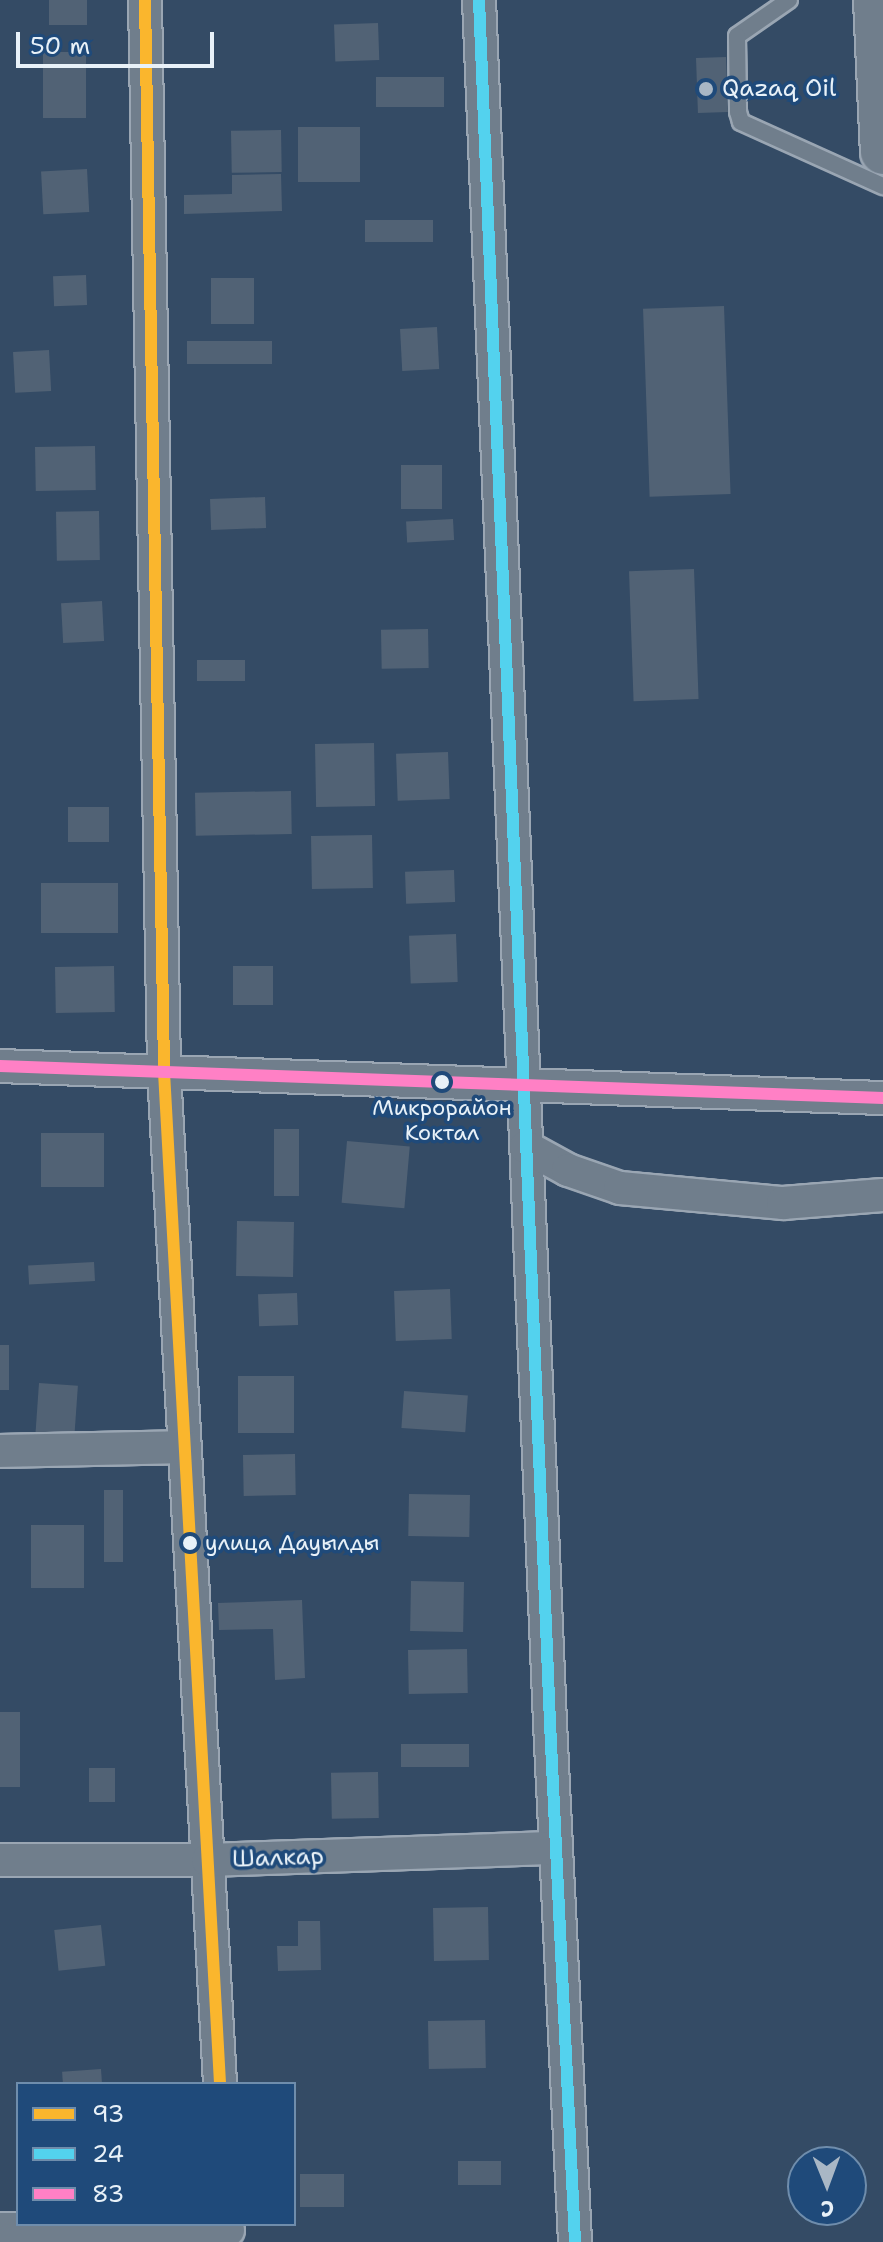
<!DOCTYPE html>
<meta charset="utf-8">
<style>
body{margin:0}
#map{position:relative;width:883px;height:2242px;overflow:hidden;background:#344b65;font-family:"Shantell Sans",sans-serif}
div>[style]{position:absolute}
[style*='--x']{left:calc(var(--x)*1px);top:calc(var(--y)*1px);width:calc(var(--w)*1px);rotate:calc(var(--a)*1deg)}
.building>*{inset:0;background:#516275;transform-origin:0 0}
.roads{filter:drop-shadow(2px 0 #9aa6b3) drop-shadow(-2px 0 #9aa6b3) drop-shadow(0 2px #9aa6b3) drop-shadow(0 -2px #9aa6b3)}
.lane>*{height:16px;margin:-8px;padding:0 8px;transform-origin:8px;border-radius:8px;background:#707e8c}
.street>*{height:32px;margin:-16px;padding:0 16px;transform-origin:16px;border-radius:16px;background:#707e8c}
.highway>*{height:44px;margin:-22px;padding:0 22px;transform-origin:22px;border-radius:22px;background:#707e8c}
.bus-1>*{height:12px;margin:-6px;padding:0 6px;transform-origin:6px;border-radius:6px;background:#fab62d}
.bus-2>*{height:12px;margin:-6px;padding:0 6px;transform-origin:6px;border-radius:6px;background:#53d2ee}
.bus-3>*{height:12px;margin:-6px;padding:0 6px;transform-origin:6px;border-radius:6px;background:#ff80c5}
.dots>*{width:22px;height:22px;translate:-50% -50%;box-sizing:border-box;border:4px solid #1f4a7a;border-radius:50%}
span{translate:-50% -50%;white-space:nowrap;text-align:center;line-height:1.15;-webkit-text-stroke:7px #1f4a7a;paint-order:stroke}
.bus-label{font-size:22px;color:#e8f1f8}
.left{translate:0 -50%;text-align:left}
.poi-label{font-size:24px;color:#e8f1f8}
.street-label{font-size:24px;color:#e8f1f8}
.legend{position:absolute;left:16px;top:2082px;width:280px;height:144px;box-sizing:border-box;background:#1f4a7a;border:2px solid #6f8dac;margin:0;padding:10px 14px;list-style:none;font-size:24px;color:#e8f1f8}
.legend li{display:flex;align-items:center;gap:16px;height:40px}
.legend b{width:40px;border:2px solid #6f8dac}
.north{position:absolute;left:787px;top:2146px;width:80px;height:80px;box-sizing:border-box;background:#1f4a7a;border:2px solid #6f8dac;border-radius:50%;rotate:179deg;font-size:22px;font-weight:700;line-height:32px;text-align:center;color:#e8f1f8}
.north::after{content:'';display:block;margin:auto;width:28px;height:36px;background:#a9b7c5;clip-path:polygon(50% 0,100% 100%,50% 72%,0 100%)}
.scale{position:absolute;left:16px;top:32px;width:198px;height:36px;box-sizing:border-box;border:4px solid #e8f1f8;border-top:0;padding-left:10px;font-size:24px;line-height:28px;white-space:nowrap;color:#e8f1f8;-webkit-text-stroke:6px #1f4a7a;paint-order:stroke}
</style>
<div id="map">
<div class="building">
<i style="left:49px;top:0;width:38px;height:25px"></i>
<i style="left:378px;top:23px;width:37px;height:44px;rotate:88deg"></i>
<i style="left:43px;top:52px;width:43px;height:66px"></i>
<i style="left:726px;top:57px;width:55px;height:30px;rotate:88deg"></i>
<i style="left:444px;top:77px;width:30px;height:68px;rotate:90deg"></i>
<i style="left:298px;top:127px;width:62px;height:55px"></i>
<i style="left:281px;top:130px;width:42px;height:50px;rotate:89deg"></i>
<i style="left:87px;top:169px;width:43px;height:46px;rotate:87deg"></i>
<i style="clip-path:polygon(281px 174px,282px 211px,184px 214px,184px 195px,232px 194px,232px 175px)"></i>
<i style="left:433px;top:220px;width:22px;height:68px;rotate:90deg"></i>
<i style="left:86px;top:275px;width:30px;height:33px;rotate:88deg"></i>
<i style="left:211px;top:278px;width:43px;height:46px"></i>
<i style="left:724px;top:306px;width:188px;height:81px;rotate:88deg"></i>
<i style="left:437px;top:327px;width:42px;height:37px;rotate:87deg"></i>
<i style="left:187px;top:341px;width:85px;height:23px"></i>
<i style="left:49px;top:350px;width:41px;height:36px;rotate:87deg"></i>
<i style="left:95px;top:446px;width:44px;height:60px;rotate:89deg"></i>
<i style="left:401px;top:465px;width:41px;height:44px"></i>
<i style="left:265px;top:497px;width:31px;height:55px;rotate:88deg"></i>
<i style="left:99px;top:511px;width:49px;height:43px;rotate:89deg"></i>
<i style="left:453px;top:519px;width:21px;height:47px;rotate:87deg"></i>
<i style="left:694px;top:569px;width:130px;height:65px;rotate:88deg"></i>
<i style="left:102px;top:601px;width:40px;height:41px;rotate:87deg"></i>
<i style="left:428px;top:629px;width:39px;height:47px;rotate:89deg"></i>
<i style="left:245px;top:660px;width:21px;height:48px;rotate:90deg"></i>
<i style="left:374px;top:743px;width:63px;height:59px;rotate:89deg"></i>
<i style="left:448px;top:752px;width:47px;height:52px;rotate:88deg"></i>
<i style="left:291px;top:791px;width:43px;height:96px;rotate:89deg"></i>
<i style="left:68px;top:807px;width:41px;height:35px"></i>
<i style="left:372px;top:835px;width:53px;height:61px;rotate:89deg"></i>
<i style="left:454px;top:870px;width:32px;height:49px;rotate:88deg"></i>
<i style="left:41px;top:883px;width:77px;height:50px"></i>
<i style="left:456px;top:934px;width:48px;height:47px;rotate:88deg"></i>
<i style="left:114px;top:966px;width:46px;height:59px;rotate:89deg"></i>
<i style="left:233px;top:966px;width:40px;height:39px"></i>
<i style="left:274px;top:1129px;width:25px;height:67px"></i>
<i style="left:41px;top:1133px;width:63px;height:54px"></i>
<i style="left:347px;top:1141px;width:63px;height:62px;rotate:5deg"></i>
<i style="left:237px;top:1221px;width:57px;height:55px;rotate:1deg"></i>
<i style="left:94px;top:1262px;width:19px;height:66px;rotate:87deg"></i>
<i style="left:450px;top:1289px;width:50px;height:56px;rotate:88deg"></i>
<i style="left:297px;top:1293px;width:32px;height:39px;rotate:88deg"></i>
<i style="left:0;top:1345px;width:9px;height:45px"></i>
<i style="left:238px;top:1376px;width:56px;height:57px"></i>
<i style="left:39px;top:1383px;width:39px;height:49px;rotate:4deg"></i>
<i style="left:404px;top:1391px;width:64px;height:37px;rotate:4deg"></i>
<i style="left:295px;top:1454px;width:41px;height:52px;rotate:89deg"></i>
<i style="left:104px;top:1490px;width:19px;height:72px"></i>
<i style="left:409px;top:1494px;width:61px;height:42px;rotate:1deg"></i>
<i style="left:31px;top:1525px;width:53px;height:63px"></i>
<i style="left:411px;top:1581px;width:53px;height:50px;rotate:1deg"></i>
<i style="clip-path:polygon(302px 1600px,305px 1678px,275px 1680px,273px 1629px,219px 1630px,218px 1603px)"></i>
<i style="left:467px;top:1649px;width:44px;height:59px;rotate:89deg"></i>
<i style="left:0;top:1712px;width:20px;height:75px"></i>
<i style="left:401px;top:1744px;width:68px;height:23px"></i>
<i style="left:89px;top:1768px;width:26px;height:34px"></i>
<i style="left:378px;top:1772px;width:46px;height:47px;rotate:89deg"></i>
<i style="left:488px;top:1907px;width:53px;height:55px;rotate:89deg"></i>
<i style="clip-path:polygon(298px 1921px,320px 1921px,321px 1970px,278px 1971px,277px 1946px,298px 1946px)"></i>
<i style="left:101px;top:1925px;width:41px;height:47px;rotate:84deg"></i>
<i style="left:485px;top:2020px;width:48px;height:57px;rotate:89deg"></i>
<i style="left:101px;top:2069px;width:15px;height:39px;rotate:86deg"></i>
<i style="left:458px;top:2161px;width:43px;height:24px"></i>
<i style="left:344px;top:2174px;width:33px;height:44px;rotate:90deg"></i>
</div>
<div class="roads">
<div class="lane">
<i style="--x:789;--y:0;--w:63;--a:145.3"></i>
<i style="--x:737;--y:36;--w:76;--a:89.2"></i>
<i style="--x:738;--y:112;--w:10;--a:73"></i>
<i style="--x:741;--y:122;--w:156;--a:24.3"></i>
</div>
<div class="street">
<i style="--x:145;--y:0;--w:1072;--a:88.98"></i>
<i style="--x:164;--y:1072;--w:1014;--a:86.83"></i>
<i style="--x:479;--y:0;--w:1724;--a:87.64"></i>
<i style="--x:550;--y:1723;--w:520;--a:87.24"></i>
<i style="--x:0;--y:1066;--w:884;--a:2.08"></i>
<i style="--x:526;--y:1147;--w:48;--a:28.7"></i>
<i style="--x:568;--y:1170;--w:55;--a:19.1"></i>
<i style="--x:620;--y:1188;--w:164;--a:5.3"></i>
<i style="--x:783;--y:1203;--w:100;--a:-4.6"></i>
<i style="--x:0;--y:1451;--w:185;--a:-1.2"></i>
<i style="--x:0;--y:1860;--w:208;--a:0"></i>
<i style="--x:208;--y:1860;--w:348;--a:-2"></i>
<i style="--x:0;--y:2229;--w:228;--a:0.3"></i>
</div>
<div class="highway">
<i style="--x:876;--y:0;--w:152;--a:87.4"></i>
</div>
</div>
<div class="bus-1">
<i style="--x:145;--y:0;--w:1072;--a:88.98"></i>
<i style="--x:164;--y:1072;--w:1014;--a:86.83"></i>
</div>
<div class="bus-2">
<i style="--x:479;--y:0;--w:1724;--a:87.64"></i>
<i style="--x:550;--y:1723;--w:520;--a:87.24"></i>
</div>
<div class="bus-3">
<i style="--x:0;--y:1066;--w:884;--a:2.08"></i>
</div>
<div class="dots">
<i style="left:706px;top:89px;background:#a9b7c5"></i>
<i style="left:442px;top:1082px;background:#e8f1f8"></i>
<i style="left:190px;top:1543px;background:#e8f1f8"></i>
</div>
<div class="bus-label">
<span style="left:442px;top:1120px">Микрорайон<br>Коктал</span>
<span class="left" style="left:205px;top:1543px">улица Дауылды</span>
</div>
<div class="poi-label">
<span class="left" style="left:722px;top:89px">Qazaq Oil</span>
</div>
<div class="street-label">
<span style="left:278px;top:1858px;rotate:-2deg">Шалкар</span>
</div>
<ul class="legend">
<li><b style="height:10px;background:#fab62d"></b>93</li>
<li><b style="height:10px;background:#53d2ee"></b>24</li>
<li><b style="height:10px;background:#ff80c5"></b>83</li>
</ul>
<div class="north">С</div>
<div class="scale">50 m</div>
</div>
